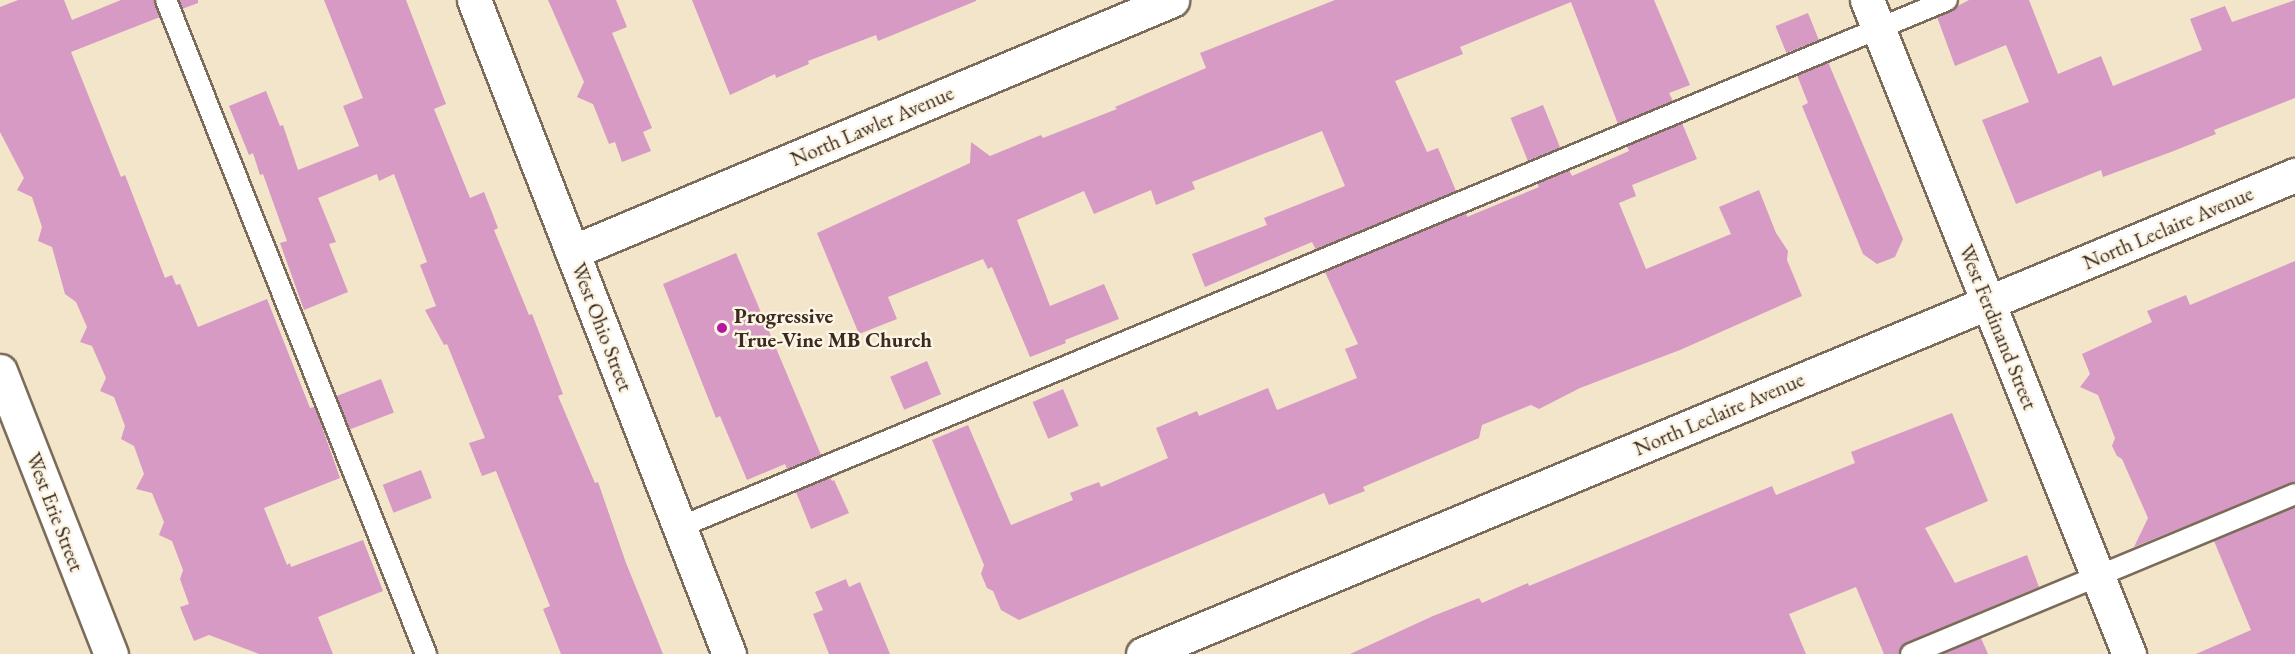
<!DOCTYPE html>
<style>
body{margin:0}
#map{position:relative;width:2295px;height:654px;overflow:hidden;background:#f2e5c9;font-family:"EB Garamond",serif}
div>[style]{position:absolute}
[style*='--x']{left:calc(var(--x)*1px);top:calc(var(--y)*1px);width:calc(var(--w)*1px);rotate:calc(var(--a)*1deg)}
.building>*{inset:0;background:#d79ac5;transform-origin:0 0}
.roads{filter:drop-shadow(2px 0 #7b6b5a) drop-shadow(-2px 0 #7b6b5a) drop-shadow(0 2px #7b6b5a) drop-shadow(0 -2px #7b6b5a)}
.service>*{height:20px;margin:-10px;padding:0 10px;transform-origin:10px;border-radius:10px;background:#fff}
.minor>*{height:33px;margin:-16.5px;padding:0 16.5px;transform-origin:16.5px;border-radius:16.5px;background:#fff}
.dots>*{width:16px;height:16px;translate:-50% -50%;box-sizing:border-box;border:3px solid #fcf5e5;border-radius:50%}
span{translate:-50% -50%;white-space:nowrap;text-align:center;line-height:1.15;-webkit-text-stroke:5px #fcf5e5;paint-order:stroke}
.street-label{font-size:21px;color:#3b2a1e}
.poi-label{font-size:21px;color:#3b2a1e;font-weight:700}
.left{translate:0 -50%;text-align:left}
</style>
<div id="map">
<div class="building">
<i style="clip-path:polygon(18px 0,64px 0,72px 20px,121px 0,154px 0,160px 17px,71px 52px,121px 177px,125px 175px,165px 278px,172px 275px,176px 285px,180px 284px,198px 327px,267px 299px,310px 408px,315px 407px,340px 478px,264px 508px,287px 565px,290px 563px,291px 567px,363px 540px,383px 591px,318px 617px,333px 654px,259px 654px,209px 635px,194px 641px,180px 607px,189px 604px,180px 579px,183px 570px,172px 541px,159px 535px,164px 522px,152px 493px,136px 489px,144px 474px,134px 446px,121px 439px,125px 426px,114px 397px,100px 391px,106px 378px,92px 346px,80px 342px,87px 327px,76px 302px,65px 294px,52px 247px,38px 241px,42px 227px,32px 197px,17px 190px,24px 178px,0 132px,0 7px)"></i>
<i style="clip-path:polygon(179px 0,198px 0,198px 3px,182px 9px)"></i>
<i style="clip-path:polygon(324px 0,406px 0,446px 104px,434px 109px,470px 198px,484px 192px,498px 228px,494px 230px,529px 315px,532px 314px,563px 394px,558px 396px,595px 483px,598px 482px,626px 563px,663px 654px,561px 654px,543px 609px,550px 606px,496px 471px,482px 476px,469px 443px,485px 438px,447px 344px,444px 345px,425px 310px,436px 306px,420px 265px,427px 262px,394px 174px,379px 181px,377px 174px,318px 198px,336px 242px,329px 244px,348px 292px,304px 310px,280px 243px,287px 241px,263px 174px,260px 175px,253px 153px,249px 155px,229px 106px,266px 91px,280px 126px,283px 125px,298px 170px,359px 146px,343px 106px,363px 98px)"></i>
<i style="clip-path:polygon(548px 0,616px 0,627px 27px,612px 33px,652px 128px,643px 132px,651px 151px,622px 162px,615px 142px,609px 144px,593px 104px,577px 97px,584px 82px)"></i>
<i style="clip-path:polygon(692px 0,976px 0,976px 1px,878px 41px,876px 35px,808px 61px,809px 64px,776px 78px,775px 74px,730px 95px)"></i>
<i style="clip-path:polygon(1335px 0,1654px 0,1690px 85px,1669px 93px,1673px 101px,1618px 124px,1571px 2px,1460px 47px,1463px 54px,1395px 81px,1427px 152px,1438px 148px,1456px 191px,1316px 250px,1312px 242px,1205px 287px,1192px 254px,1267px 225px,1264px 218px,1345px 186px,1322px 131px,1192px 182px,1195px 189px,1156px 205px,1151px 190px,1094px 214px,1084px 191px,1017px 220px,1050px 306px,1104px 284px,1119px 319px,1065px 340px,1066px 343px,1030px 357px,992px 267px,988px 269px,983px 259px,888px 297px,897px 319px,859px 334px,817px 233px,970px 163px,971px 142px,990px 156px,1041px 135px,1043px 138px,1117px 109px,1115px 107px,1206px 68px,1200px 53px)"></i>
<i style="clip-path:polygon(1969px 0,2029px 0,2058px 74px,2101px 56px,2113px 86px,2202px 50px,2190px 19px,2225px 6px,2232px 22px,2295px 0,2295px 98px,2214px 130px,2216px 134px,2171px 152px,2103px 177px,2101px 170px,2016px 204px,1982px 120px,2029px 102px,2006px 45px,1955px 66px,1937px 17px)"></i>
<i style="left:1808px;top:13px;width:29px;height:35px;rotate:68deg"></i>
<i style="clip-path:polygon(1828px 62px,1903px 239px,1895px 257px,1877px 264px,1863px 254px,1802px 106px,1808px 103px,1797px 75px)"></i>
<i style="left:1543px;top:105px;width:46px;height:35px;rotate:68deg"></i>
<i style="clip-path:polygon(1682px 123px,1697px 159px,1632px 185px,1636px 196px,1619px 203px,1646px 269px,1731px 234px,1719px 207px,1759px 190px,1776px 233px,1788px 251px,1787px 260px,1802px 296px,1680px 350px,1580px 388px,1539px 409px,1531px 405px,1482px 425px,1479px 438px,1363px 487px,1365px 491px,1329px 505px,1324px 493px,1019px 620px,1001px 610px,993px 591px,987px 588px,981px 574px,984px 565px,932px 440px,968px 425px,1011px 525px,1073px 500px,1070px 493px,1099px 482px,1101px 487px,1168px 458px,1156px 428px,1197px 411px,1199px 416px,1268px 388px,1277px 410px,1357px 378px,1345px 349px,1358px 344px,1325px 272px,1466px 213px,1467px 217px,1539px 187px,1537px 183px,1569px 170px,1572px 176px,1629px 151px,1627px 146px)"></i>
<i style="clip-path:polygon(736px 253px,821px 455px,787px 469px,785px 464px,747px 480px,720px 416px,716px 418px,663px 284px)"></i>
<i style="clip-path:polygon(2295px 261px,2295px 482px,2134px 547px,2148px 518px,2122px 459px,2117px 456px,2112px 446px,2115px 438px,2098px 395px,2080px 387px,2090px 374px,2082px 354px,2152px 322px,2147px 311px,2186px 295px,2190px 305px)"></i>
<i style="left:927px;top:361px;width:36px;height:40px;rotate:67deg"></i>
<i style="left:381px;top:379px;width:36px;height:48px;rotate:69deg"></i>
<i style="left:1063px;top:389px;width:40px;height:33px;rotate:67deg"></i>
<i style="clip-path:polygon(1952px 413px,1988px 501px,1925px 528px,1955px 583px,2027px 555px,2039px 587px,1906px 643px,1899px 654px,1884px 654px,1856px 587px,1789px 614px,1806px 654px,1350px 654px,1433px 616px,1479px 598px,1482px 603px,1528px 583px,1529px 586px,1772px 486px,1776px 495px,1855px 463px,1851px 452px)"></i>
<i style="left:421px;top:470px;width:30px;height:41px;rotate:69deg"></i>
<i style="clip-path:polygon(830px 477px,832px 481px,834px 480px,849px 513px,811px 529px,796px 492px)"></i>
<i style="clip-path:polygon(2295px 507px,2295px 654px,2196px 654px,2251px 630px,2214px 541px)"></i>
<i style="clip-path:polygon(846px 579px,849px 587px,860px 582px,890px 654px,829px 654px,813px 614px,823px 610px,815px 592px)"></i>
<i style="clip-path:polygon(1981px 638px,1988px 654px,1942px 654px)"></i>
</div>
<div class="roads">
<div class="service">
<i style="--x:166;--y:0;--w:704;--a:68.32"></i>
<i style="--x:680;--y:527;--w:1372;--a:-22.58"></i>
<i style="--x:1911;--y:654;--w:416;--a:-22.6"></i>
</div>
<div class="minor">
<i style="--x:474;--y:0;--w:702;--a:68.7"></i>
<i style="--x:1867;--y:0;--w:705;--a:68.17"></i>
<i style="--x:572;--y:252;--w:651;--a:-22.78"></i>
<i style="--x:0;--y:371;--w:304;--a:68.6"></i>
<i style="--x:1143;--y:654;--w:1248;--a:-22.58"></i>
</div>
</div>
<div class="dots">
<i style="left:722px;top:328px;background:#b5179e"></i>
</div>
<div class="street-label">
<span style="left:872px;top:126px;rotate:-23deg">North Lawler Avenue</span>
<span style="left:2168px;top:228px;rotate:-23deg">North Leclaire Avenue</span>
<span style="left:602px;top:327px;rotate:69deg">West Ohio Street</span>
<span style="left:1998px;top:327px;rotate:68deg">West Ferdinand Street</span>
<span style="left:1719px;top:414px;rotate:-23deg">North Leclaire Avenue</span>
<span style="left:55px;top:512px;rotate:69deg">West Erie Street</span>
</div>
<div class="poi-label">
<span class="left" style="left:734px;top:328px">Progressive<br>True-Vine MB Church</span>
</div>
</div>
